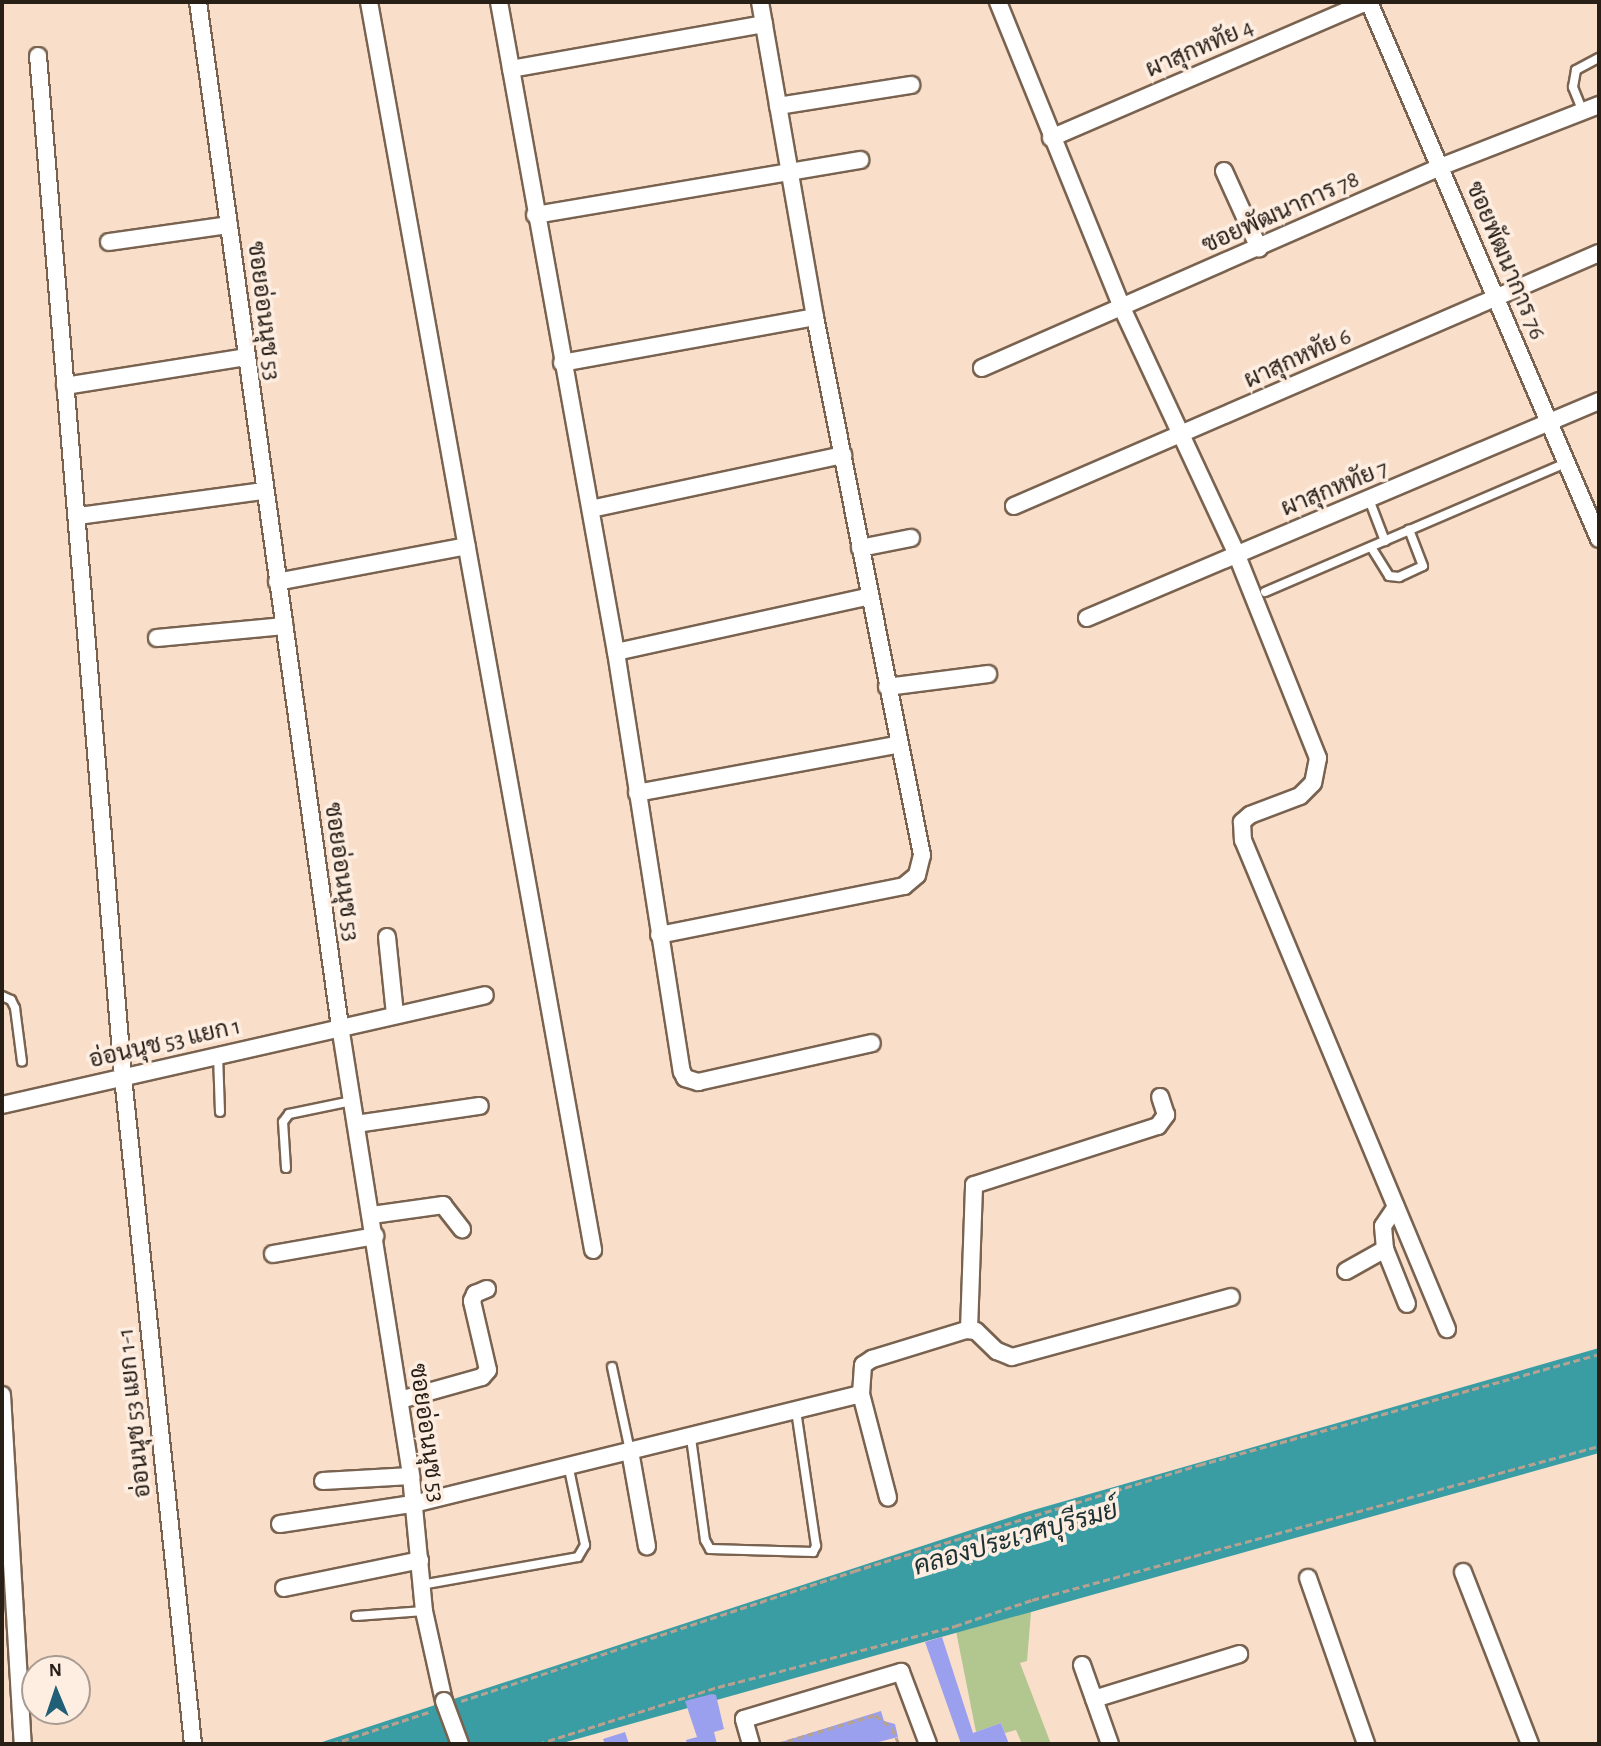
<!DOCTYPE html>
<meta charset="utf-8">
<style>
body{margin:0}
#map{position:relative;width:1601px;height:1746px;overflow:hidden;background:#f9dfca;font-family:"Alegreya Sans",Sarabun,sans-serif}
div>[style]{position:absolute}
[style*='--x']{left:calc(var(--x)*1px);top:calc(var(--y)*1px);width:calc(var(--w)*1px);rotate:calc(var(--a)*1deg)}
.green>*{inset:0;background:#b2c690}
.water>*{inset:0;background:#3a9da4}
.building>*{inset:0;background:#9ba0ee}
.path>*{height:2.5px;margin-top:-1.25px;transform-origin:0;background:repeating-linear-gradient(90deg,#b7a291 0 7px,transparent 0 10.5px)}
.roads{filter:drop-shadow(2px 0 #796350) drop-shadow(-2px 0 #796350) drop-shadow(0 2px #796350) drop-shadow(0 -2px #796350)}
.lane>*{height:8px;margin:-4px;padding:0 4px;transform-origin:4px;border-radius:4px;background:#fff}
.street>*{height:16px;margin:-8px;padding:0 8px;transform-origin:8px;border-radius:8px;background:#fff}
.bridges{filter:drop-shadow(2px 0 #796350) drop-shadow(-2px 0 #796350) drop-shadow(0 2px #796350) drop-shadow(0 -2px #796350)}
.street-bridge>*{height:16px;margin:-8px;padding:0 8px;transform-origin:8px;border-radius:8px;background:#fff}
span{translate:-50% -50%;white-space:nowrap;text-align:center;line-height:1.15;-webkit-text-stroke:7px #feeee2;paint-order:stroke}
.street-label{font-size:24px;color:#281f17}
.water-label{font-size:26px;color:#1c3234;font-style:italic}
.frame{position:absolute;inset:0;border:4px solid #281f17;pointer-events:none}
.north{position:absolute;left:21px;top:1655px;width:70px;height:70px;box-sizing:border-box;background:#feeee2;border:2px solid #a89b91;border-radius:50%;rotate:358deg;font-size:19px;font-weight:700;line-height:28px;text-align:center;color:#281f17}
.north::after{content:'';display:block;margin:auto;width:24px;height:32px;background:#205f75;clip-path:polygon(50% 0,100% 100%,50% 72%,0 100%)}
</style>
<div id="map">
<div class="green">
<i style="clip-path:polygon(1032px 1600px,1027px 1661px,1020px 1663px,1051px 1744px,1022px 1744px,1016px 1730px,1005px 1733px,1001px 1723px,976px 1732px,955px 1626px)"></i>
</div>
<div class="water">
<i style="clip-path:polygon(1599px 1348px,1599px 1453px,559px 1744px,316px 1744px,1023px 1513px)"></i>
</div>
<div class="building">
<i style="clip-path:polygon(942px 1637px,973px 1733px,1001px 1723px,1009px 1744px,961px 1744px,925px 1642px)"></i>
<i style="clip-path:polygon(712px 1694px,716px 1695px,724px 1729px,714px 1732px,717px 1744px,687px 1744px,686px 1740px,697px 1737px,685px 1701px)"></i>
<i style="clip-path:polygon(881px 1711px,884px 1721px,895px 1724px,898px 1737px,871px 1744px,775px 1744px)"></i>
<i style="clip-path:polygon(625px 1732px,629px 1744px,605px 1744px,603px 1739px)"></i>
</div>
<div class="path">
<i style="--x:461;--y:1701;--w:414;--a:-18.3"></i>
<i style="--x:854;--y:1571;--w:361;--a:-17.1"></i>
<i style="--x:1199;--y:1465;--w:415;--a:-15.5"></i>
<i style="--x:332;--y:1744;--w:105;--a:-18.3"></i>
<i style="--x:538;--y:1744;--w:189;--a:-17.6"></i>
<i style="--x:718;--y:1687;--w:245;--a:-14.4"></i>
<i style="--x:955;--y:1626;--w:81;--a:-18.7"></i>
<i style="--x:1032;--y:1600;--w:588;--a:-15.2"></i>
<i style="--x:777;--y:1744;--w:102;--a:-16.5"></i>
<i style="--x:875;--y:1715;--w:21;--a:37"></i>
<i style="--x:892;--y:1728;--w:17;--a:66"></i>
</div>
<div class="roads">
<div class="lane">
<i style="--x:1583;--y:112;--w:27;--a:-112"></i>
<i style="--x:1573;--y:87;--w:17;--a:-80"></i>
<i style="--x:1576;--y:70;--w:26;--a:-28"></i>
<i style="--x:1370;--y:502;--w:42;--a:69"></i>
<i style="--x:1371;--y:547;--w:34;--a:58"></i>
<i style="--x:1389;--y:576;--w:10;--a:6"></i>
<i style="--x:1399;--y:577;--w:26;--a:-25"></i>
<i style="--x:1423;--y:566;--w:39;--a:-111"></i>
<i style="--x:1265;--y:592;--w:327;--a:-23.2"></i>
<i style="--x:2;--y:996;--w:10;--a:24"></i>
<i style="--x:11;--y:1000;--w:9;--a:63"></i>
<i style="--x:15;--y:1008;--w:54;--a:82.6"></i>
<i style="--x:218;--y:1055;--w:57;--a:88"></i>
<i style="--x:286;--y:1168;--w:46;--a:-93.7"></i>
<i style="--x:283;--y:1122;--w:10;--a:-53"></i>
<i style="--x:289;--y:1114;--w:64;--a:-11.7"></i>
<i style="--x:612;--y:1367;--w:86;--a:77.9"></i>
<i style="--x:691;--y:1438;--w:103;--a:82.2"></i>
<i style="--x:705;--y:1540;--w:10;--a:61"></i>
<i style="--x:710;--y:1549;--w:103;--a:1.7"></i>
<i style="--x:813;--y:1552;--w:7;--a:-63"></i>
<i style="--x:816;--y:1546;--w:136;--a:-98.4"></i>
<i style="--x:421;--y:1585;--w:159;--a:-10.1"></i>
<i style="--x:578;--y:1557;--w:14;--a:-60"></i>
<i style="--x:585;--y:1545;--w:83;--a:-101.9"></i>
<i style="--x:356;--y:1616;--w:68;--a:-4.2"></i>
</div>
<div class="street">
<i style="--x:198;--y:2;--w:1034;--a:82.11"></i>
<i style="--x:340;--y:1026;--w:456;--a:81"></i>
<i style="--x:411;--y:1476;--w:136;--a:84.5"></i>
<i style="--x:424;--y:1611;--w:92;--a:77.5"></i>
<i style="--x:369;--y:2;--w:1268;--a:79.82"></i>
<i style="--x:499;--y:2;--w:660;--a:79.8"></i>
<i style="--x:616;--y:652;--w:425;--a:81.1"></i>
<i style="--x:682;--y:1072;--w:7;--a:63"></i>
<i style="--x:685;--y:1078;--w:14;--a:17"></i>
<i style="--x:698;--y:1082;--w:178;--a:-12.6"></i>
<i style="--x:998;--y:2;--w:330;--a:67.9"></i>
<i style="--x:1122;--y:308;--w:270;--a:65"></i>
<i style="--x:1236;--y:553;--w:221;--a:68.2"></i>
<i style="--x:1318;--y:758;--w:25;--a:101"></i>
<i style="--x:1313;--y:783;--w:18;--a:135"></i>
<i style="--x:1300;--y:796;--w:53;--a:159.2"></i>
<i style="--x:1250;--y:815;--w:11;--a:139"></i>
<i style="--x:1242;--y:822;--w:18;--a:87"></i>
<i style="--x:1243;--y:840;--w:530;--a:67.36"></i>
<i style="--x:1369;--y:2;--w:584;--a:66.81"></i>
<i style="--x:38;--y:56;--w:1025;--a:85.24"></i>
<i style="--x:123;--y:1077;--w:671;--a:84.01"></i>
<i style="--x:511;--y:69;--w:257;--a:-10.1"></i>
<i style="--x:778;--y:106;--w:135;--a:-9"></i>
<i style="--x:1051;--y:138;--w:344;--a:-23.3"></i>
<i style="--x:1224;--y:171;--w:85;--a:65.6"></i>
<i style="--x:535;--y:215;--w:330;--a:-9.6"></i>
<i style="--x:109;--y:242;--w:121;--a:-8.1"></i>
<i style="--x:562;--y:363;--w:257;--a:-10.3"></i>
<i style="--x:982;--y:368;--w:500;--a:-23.69"></i>
<i style="--x:1440;--y:167;--w:171;--a:-21.3"></i>
<i style="--x:65;--y:386;--w:183;--a:-9.1"></i>
<i style="--x:1014;--y:506;--w:637;--a:-23.39"></i>
<i style="--x:591;--y:509;--w:258;--a:-12.1"></i>
<i style="--x:78;--y:516;--w:187;--a:-7.7"></i>
<i style="--x:860;--y:548;--w:52;--a:-11.1"></i>
<i style="--x:277;--y:582;--w:193;--a:-10.7"></i>
<i style="--x:1087;--y:618;--w:556;--a:-22.97"></i>
<i style="--x:157;--y:638;--w:128;--a:-5.4"></i>
<i style="--x:616;--y:652;--w:260;--a:-12.4"></i>
<i style="--x:887;--y:687;--w:102;--a:-7.3"></i>
<i style="--x:637;--y:793;--w:264;--a:-10.5"></i>
<i style="--x:659;--y:935;--w:250;--a:-11.3"></i>
<i style="--x:904;--y:886;--w:17;--a:-40"></i>
<i style="--x:917;--y:875;--w:21;--a:-76"></i>
<i style="--x:922;--y:855;--w:549;--a:-101.25"></i>
<i style="--x:815;--y:317;--w:320;--a:-99.9"></i>
<i style="--x:387;--y:937;--w:77;--a:84.1"></i>
<i style="--x:2;--y:1105;--w:495;--a:-12.8"></i>
<i style="--x:356;--y:1124;--w:125;--a:-8.3"></i>
<i style="--x:372;--y:1215;--w:72;--a:-8"></i>
<i style="--x:443;--y:1205;--w:31;--a:52"></i>
<i style="--x:1385;--y:1249;--w:59;--a:68.2"></i>
<i style="--x:273;--y:1254;--w:104;--a:-10"></i>
<i style="--x:1346;--y:1271;--w:45;--a:-29.4"></i>
<i style="--x:1385;--y:1249;--w:23;--a:-95"></i>
<i style="--x:1383;--y:1226;--w:23;--a:-56"></i>
<i style="--x:969;--y:1330;--w:145;--a:-88"></i>
<i style="--x:974;--y:1185;--w:193;--a:-17.8"></i>
<i style="--x:1158;--y:1126;--w:14;--a:-54"></i>
<i style="--x:1166;--y:1115;--w:19;--a:-108"></i>
<i style="--x:861;--y:1394;--w:107;--a:75.4"></i>
<i style="--x:2;--y:1395;--w:350;--a:86.6"></i>
<i style="--x:400;--y:1400;--w:85;--a:-15.7"></i>
<i style="--x:482;--y:1377;--w:9;--a:-49"></i>
<i style="--x:488;--y:1370;--w:71;--a:-103.1"></i>
<i style="--x:472;--y:1301;--w:8;--a:-67"></i>
<i style="--x:475;--y:1294;--w:13;--a:-23"></i>
<i style="--x:630;--y:1451;--w:97;--a:79.9"></i>
<i style="--x:323;--y:1481;--w:88;--a:-3.3"></i>
<i style="--x:280;--y:1524;--w:134;--a:-8.6"></i>
<i style="--x:413;--y:1504;--w:461;--a:-13.8"></i>
<i style="--x:861;--y:1394;--w:29;--a:-86"></i>
<i style="--x:863;--y:1365;--w:11;--a:-34"></i>
<i style="--x:872;--y:1359;--w:98;--a:-17.1"></i>
<i style="--x:966;--y:1330;--w:10;--a:6"></i>
<i style="--x:976;--y:1331;--w:29;--a:44"></i>
<i style="--x:997;--y:1351;--w:16;--a:22"></i>
<i style="--x:1012;--y:1357;--w:227;--a:-15.3"></i>
<i style="--x:1463;--y:1572;--w:185;--a:68.7"></i>
<i style="--x:1308;--y:1578;--w:176;--a:70.7"></i>
<i style="--x:284;--y:1588;--w:139;--a:-11.6"></i>
<i style="--x:1082;--y:1665;--w:84;--a:70.5"></i>
<i style="--x:1094;--y:1699;--w:152;--a:-17.2"></i>
<i style="--x:751;--y:1744;--w:26;--a:-106"></i>
<i style="--x:744;--y:1719;--w:164;--a:-16.7"></i>
<i style="--x:901;--y:1672;--w:77;--a:69.4"></i>
</div>
</div>
<div class="bridges">
<div class="street-bridge">
<i style="--x:444;--y:1701;--w:46;--a:69.6"></i>
</div>
</div>
<div class="street-label">
<span style="left:1200px;top:49px;rotate:-23deg">ผาสุกหทัย 4</span>
<span style="left:1281px;top:213px;rotate:-24deg">ซอยพัฒนาการ 78</span>
<span style="left:1505px;top:261px;rotate:67deg">ซอยพัฒนาการ 76</span>
<span style="left:263px;top:311px;rotate:83deg">ซอยอ่อนนุช 53</span>
<span style="left:1298px;top:359px;rotate:-24deg">ผาสุกหทัย 6</span>
<span style="left:1335px;top:489px;rotate:-22deg">ผาสุกหทัย 7</span>
<span style="left:341px;top:872px;rotate:82deg">ซอยอ่อนนุช 53</span>
<span style="left:165px;top:1044px;rotate:-13deg">อ่อนนุช 53 แยก 1</span>
<span style="left:135px;top:1413px;rotate:-96deg">อ่อนนุช 53 แยก 1-1</span>
<span style="left:426px;top:1433px;rotate:82deg">ซอยอ่อนนุช 53</span>
</div>
<div class="water-label">
<span style="left:1016px;top:1539px;rotate:-16deg">คลองประเวศบุรีรมย์</span>
</div>
<div class="frame"></div>
<div class="north">N</div>
</div>
